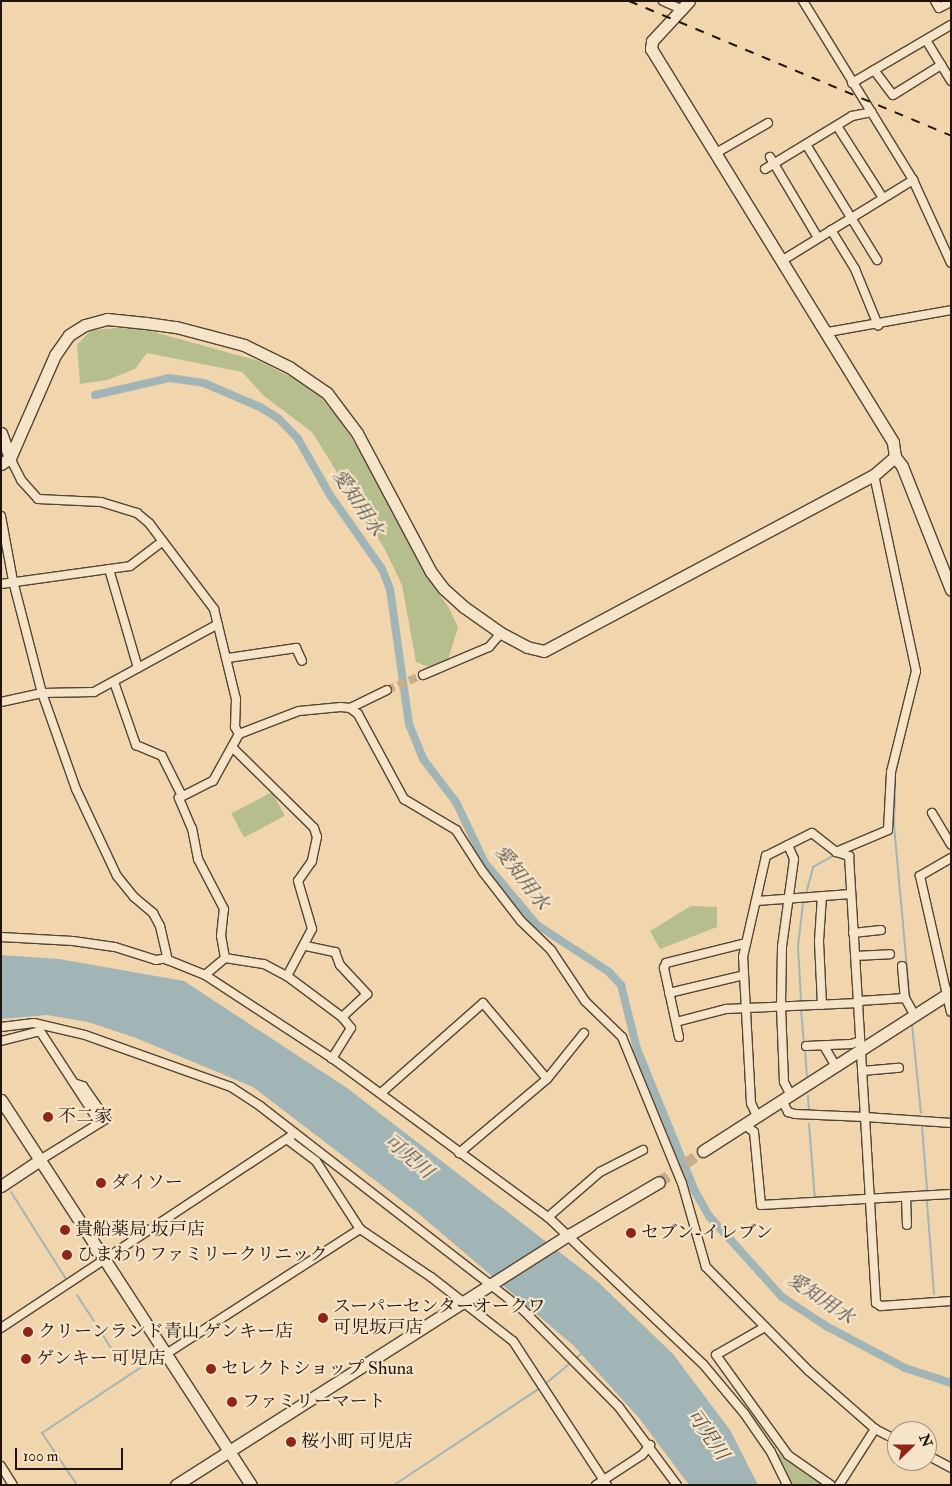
<!DOCTYPE html>
<meta charset="utf-8">
<style>
body{margin:0}
#map{position:relative;width:952px;height:1486px;overflow:hidden;background:#f1d5ac;font-family:"IM FELL Double Pica","Noto Serif JP",serif}
div>[style]{position:absolute}
[style*='--x']{left:calc(var(--x)*1px);top:calc(var(--y)*1px);width:calc(var(--w)*1px);rotate:calc(var(--a)*1deg)}
.green>*{inset:0;background:#b6be8d;transform-origin:0 0}
.water>*{inset:0;background:#a1b5b6}
.stream>*{height:2px;margin:-1px;padding:0 1px;transform-origin:1px;border-radius:1px;background:#a1b5b6}
.canal>*{height:8px;margin:-4px;padding:0 4px;transform-origin:4px;border-radius:4px;background:#a1b5b6}
.street-tunnel>*{height:8px;margin-top:-4px;transform-origin:0;background:repeating-linear-gradient(90deg,#c7ae8c 0 8px,transparent 0 12px)}
.secondary-tunnel>*{height:11px;margin-top:-5.5px;transform-origin:0;background:repeating-linear-gradient(90deg,#c7ae8c 0 11px,transparent 0 16.5px)}
.roads{filter:drop-shadow(1px 0 #544433) drop-shadow(-1px 0 #544433) drop-shadow(0 1px #544433) drop-shadow(0 -1px #544433)}
.street>*{height:8px;margin:-4px;padding:0 4px;transform-origin:4px;border-radius:4px;background:#f6e4c9}
.secondary>*{height:11px;margin:-5.5px;padding:0 5.5px;transform-origin:5.5px;border-radius:5.5px;background:#f6e4c9}
.rail>*{height:2px;margin-top:-1px;transform-origin:0;background:repeating-linear-gradient(90deg,#20130b 0 9px,transparent 0 18px)}
.dots>*{width:14px;height:14px;translate:-50% -50%;box-sizing:border-box;border:2px solid #f6e4c9;border-radius:50%}
span{translate:-50% -50%;white-space:nowrap;text-align:center;line-height:1.15;-webkit-text-stroke:4.5px #f6e4c9;paint-order:stroke}
.poi-label{font-size:18px;color:#20130b}
.left{translate:0 -50%;text-align:left}
.water-label{font-size:19px;color:#4d4c47;font-style:italic}
.frame{position:absolute;inset:0;border:2px solid #20130b;pointer-events:none}
.north{position:absolute;left:887px;top:1421px;width:50px;height:50px;box-sizing:border-box;background:#f6e4c9;border:1px solid #a0907d;border-radius:50%;rotate:68deg;font-size:14px;font-weight:700;line-height:20px;text-align:center;color:#20130b}
.north::after{content:'';display:block;margin:auto;width:18px;height:22px;background:#8f2418;clip-path:polygon(50% 0,100% 100%,50% 72%,0 100%)}
.scale{position:absolute;left:15px;top:1448px;width:108px;height:22px;box-sizing:border-box;border:2px solid #20130b;border-top:0;padding-left:6px;font-size:15px;line-height:18px;white-space:nowrap;color:#20130b;-webkit-text-stroke:4px #f6e4c9;paint-order:stroke}
</style>
<div id="map">
<div class="green">
<i style="clip-path:polygon(118px 328px,143px 329px,259px 361px,313px 388px,341px 422px,376px 476px,432px 584px,449px 608px,458px 627px,448px 660px,431px 668px,416px 662px,402px 585px,384px 548px,312px 432px,264px 396px,242px 372px,147px 353px,135px 369px,107px 380px,80px 384px,77px 345px,91px 330px)"></i>
<i style="left:272px;top:792px;width:27px;height:46px;rotate:62deg"></i>
<i style="clip-path:polygon(691px 906px,717px 907px,717px 927px,660px 949px,650px 931px)"></i>
<i style="clip-path:polygon(771px 1452px,788px 1455px,831px 1485px,787px 1485px)"></i>
</div>
<div class="water">
<i style="clip-path:polygon(1px 955px,59px 959px,184px 981px,347px 1088px,597px 1281px,673px 1354px,730px 1430px,758px 1485px,689px 1485px,639px 1418px,574px 1346px,419px 1214px,253px 1087px,136px 1038px,88px 1022px,47px 1015px,1px 1019px)"></i>
</div>
<div class="stream">
<i style="--x:806;--y:894;--w:28;--a:-75"></i>
<i style="--x:813;--y:867;--w:26;--a:-29"></i>
<i style="--x:801;--y:1000;--w:54;--a:-93.2"></i>
<i style="--x:798;--y:946;--w:43;--a:-83.4"></i>
<i style="--x:910;--y:1001;--w:178;--a:-95.2"></i>
<i style="--x:894;--y:824;--w:27;--a:-88"></i>
<i style="--x:895;--y:797;--w:23;--a:-90"></i>
<i style="--x:895;--y:774;--w:103;--a:-76.5"></i>
<i style="--x:801;--y:1009;--w:35;--a:85"></i>
<i style="--x:912;--y:1025;--w:88;--a:84.2"></i>
<i style="--x:805;--y:1049;--w:27;--a:86"></i>
<i style="--x:808;--y:1096;--w:15;--a:86"></i>
<i style="--x:809;--y:1124;--w:76;--a:85.5"></i>
<i style="--x:922;--y:1126;--w:64;--a:85.5"></i>
<i style="--x:11;--y:1192;--w:103;--a:57.7"></i>
<i style="--x:927;--y:1202;--w:92;--a:85.6"></i>
<i style="--x:77;--y:1295;--w:31;--a:57"></i>
<i style="--x:99;--y:1329;--w:38;--a:58"></i>
<i style="--x:574;--y:1360;--w:11;--a:-41"></i>
<i style="--x:544;--y:1385;--w:34;--a:-40"></i>
<i style="--x:77;--y:1485;--w:63;--a:-123.9"></i>
<i style="--x:42;--y:1433;--w:139;--a:-33.6"></i>
<i style="--x:394;--y:1485;--w:175;--a:-33.6"></i>
</div>
<div class="canal">
<i style="--x:95;--y:395;--w:76;--a:-12.9"></i>
<i style="--x:169;--y:378;--w:35;--a:8"></i>
<i style="--x:204;--y:383;--w:61;--a:23.2"></i>
<i style="--x:260;--y:407;--w:22;--a:32"></i>
<i style="--x:279;--y:419;--w:28;--a:46"></i>
<i style="--x:298;--y:439;--w:64;--a:60.3"></i>
<i style="--x:330;--y:495;--w:90;--a:54.9"></i>
<i style="--x:382;--y:569;--w:22;--a:68"></i>
<i style="--x:390;--y:589;--w:136;--a:82"></i>
<i style="--x:409;--y:724;--w:38;--a:68"></i>
<i style="--x:423;--y:759;--w:54;--a:52.5"></i>
<i style="--x:456;--y:802;--w:68;--a:64.6"></i>
<i style="--x:485;--y:863;--w:81;--a:50"></i>
<i style="--x:537;--y:925;--w:86;--a:33.1"></i>
<i style="--x:609;--y:972;--w:18;--a:47"></i>
<i style="--x:621;--y:985;--w:66;--a:76"></i>
<i style="--x:637;--y:1049;--w:153;--a:67.8"></i>
<i style="--x:695;--y:1191;--w:29;--a:61"></i>
<i style="--x:709;--y:1216;--w:109;--a:48"></i>
<i style="--x:782;--y:1297;--w:53;--a:33.4"></i>
<i style="--x:826;--y:1326;--w:89;--a:28"></i>
<i style="--x:905;--y:1368;--w:48;--a:18.1"></i>
</div>
<div class="street-tunnel">
<i style="--x:387;--y:690;--w:39;--a:-23"></i>
</div>
<div class="secondary-tunnel">
<i style="--x:659;--y:1182;--w:54;--a:-35.2"></i>
</div>
<div class="roads">
<div class="street">
<i style="--x:663;--y:1;--w:22;--a:24"></i>
<i style="--x:803;--y:1;--w:210;--a:58.4"></i>
<i style="--x:913;--y:180;--w:91;--a:65.4"></i>
<i style="--x:935;--y:1;--w:8;--a:60"></i>
<i style="--x:939;--y:8;--w:13;--a:-27"></i>
<i style="--x:926;--y:40;--w:48;--a:58.6"></i>
<i style="--x:874;--y:70;--w:31;--a:53"></i>
<i style="--x:893;--y:95;--w:57;--a:-32"></i>
<i style="--x:852;--y:83;--w:115;--a:-30.4"></i>
<i style="--x:837;--y:126;--w:85;--a:57.4"></i>
<i style="--x:807;--y:146;--w:134;--a:58.4"></i>
<i style="--x:716;--y:153;--w:60;--a:-30"></i>
<i style="--x:770;--y:157;--w:94;--a:59.3"></i>
<i style="--x:765;--y:169;--w:102;--a:-31.3"></i>
<i style="--x:852;--y:116;--w:20;--a:-11"></i>
<i style="--x:831;--y:230;--w:46;--a:58.4"></i>
<i style="--x:855;--y:269;--w:61;--a:67.7"></i>
<i style="--x:783;--y:260;--w:153;--a:-31.6"></i>
<i style="--x:828;--y:332;--w:125;--a:-10.1"></i>
<i style="--x:10;--y:458;--w:25;--a:63"></i>
<i style="--x:21;--y:480;--w:25;--a:48"></i>
<i style="--x:38;--y:499;--w:63;--a:2.7"></i>
<i style="--x:101;--y:502;--w:38;--a:17"></i>
<i style="--x:137;--y:513;--w:16;--a:40"></i>
<i style="--x:149;--y:523;--w:108;--a:52.9"></i>
<i style="--x:214;--y:609;--w:93;--a:76.3"></i>
<i style="--x:236;--y:699;--w:28;--a:92"></i>
<i style="--x:235;--y:727;--w:8;--a:60"></i>
<i style="--x:239;--y:734;--w:64;--a:-21"></i>
<i style="--x:299;--y:711;--w:42;--a:-5.4"></i>
<i style="--x:341;--y:707;--w:9;--a:6"></i>
<i style="--x:350;--y:708;--w:10;--a:37"></i>
<i style="--x:358;--y:714;--w:97;--a:61.6"></i>
<i style="--x:404;--y:799;--w:61;--a:30.8"></i>
<i style="--x:456;--y:830;--w:50;--a:57.3"></i>
<i style="--x:483;--y:872;--w:62;--a:52.2"></i>
<i style="--x:521;--y:921;--w:42;--a:44"></i>
<i style="--x:551;--y:950;--w:61;--a:56.3"></i>
<i style="--x:585;--y:1001;--w:52;--a:44.2"></i>
<i style="--x:622;--y:1037;--w:158;--a:67.7"></i>
<i style="--x:682;--y:1183;--w:87;--a:74.1"></i>
<i style="--x:706;--y:1267;--w:146;--a:45.3"></i>
<i style="--x:809;--y:1371;--w:88;--a:41.3"></i>
<i style="--x:875;--y:1429;--w:25;--a:27"></i>
<i style="--x:1;--y:516;--w:66;--a:79.5"></i>
<i style="--x:13;--y:581;--w:116;--a:75.5"></i>
<i style="--x:42;--y:693;--w:52;--a:-1.1"></i>
<i style="--x:94;--y:692;--w:141;--a:-28.7"></i>
<i style="--x:109;--y:569;--w:103;--a:73.7"></i>
<i style="--x:1;--y:584;--w:130;--a:-7.9"></i>
<i style="--x:130;--y:566;--w:41;--a:-37.1"></i>
<i style="--x:228;--y:658;--w:69;--a:-8.4"></i>
<i style="--x:296;--y:648;--w:14;--a:65"></i>
<i style="--x:423;--y:675;--w:72;--a:-23"></i>
<i style="--x:489;--y:647;--w:18;--a:-49"></i>
<i style="--x:114;--y:682;--w:67;--a:70.8"></i>
<i style="--x:136;--y:745;--w:28;--a:23"></i>
<i style="--x:162;--y:756;--w:42;--a:63.4"></i>
<i style="--x:1;--y:702;--w:42;--a:-12.4"></i>
<i style="--x:42;--y:693;--w:102;--a:70.5"></i>
<i style="--x:76;--y:789;--w:96;--a:64.8"></i>
<i style="--x:117;--y:876;--w:27;--a:51"></i>
<i style="--x:134;--y:897;--w:25;--a:40"></i>
<i style="--x:153;--y:913;--w:15;--a:62"></i>
<i style="--x:160;--y:926;--w:35;--a:77"></i>
<i style="--x:168;--y:960;--w:40;--a:22"></i>
<i style="--x:205;--y:975;--w:152;--a:33.2"></i>
<i style="--x:332;--y:1058;--w:268;--a:36.4"></i>
<i style="--x:350;--y:708;--w:41;--a:-25.9"></i>
<i style="--x:232;--y:747;--w:115;--a:44.6"></i>
<i style="--x:314;--y:828;--w:9;--a:72"></i>
<i style="--x:317;--y:837;--w:25;--a:102"></i>
<i style="--x:312;--y:861;--w:24;--a:125"></i>
<i style="--x:298;--y:881;--w:50;--a:73.7"></i>
<i style="--x:312;--y:929;--w:53;--a:118"></i>
<i style="--x:932;--y:813;--w:37;--a:59"></i>
<i style="--x:788;--y:845;--w:15;--a:67"></i>
<i style="--x:794;--y:859;--w:89;--a:97.8"></i>
<i style="--x:782;--y:947;--w:60;--a:91"></i>
<i style="--x:781;--y:1007;--w:75;--a:87.7"></i>
<i style="--x:784;--y:1082;--w:13;--a:63"></i>
<i style="--x:836;--y:852;--w:56;--a:-22.9"></i>
<i style="--x:888;--y:830;--w:58;--a:-87"></i>
<i style="--x:891;--y:772;--w:104;--a:-76.1"></i>
<i style="--x:916;--y:671;--w:200;--a:-102.1"></i>
<i style="--x:951;--y:858;--w:36;--a:150"></i>
<i style="--x:920;--y:876;--w:139;--a:77.2"></i>
<i style="--x:757;--y:901;--w:94;--a:-4.3"></i>
<i style="--x:853;--y:933;--w:28;--a:-6"></i>
<i style="--x:1;--y:937;--w:72;--a:3.2"></i>
<i style="--x:73;--y:941;--w:42;--a:8.1"></i>
<i style="--x:115;--y:947;--w:43;--a:17.6"></i>
<i style="--x:156;--y:960;--w:11;--a:-10"></i>
<i style="--x:306;--y:946;--w:30;--a:12"></i>
<i style="--x:335;--y:952;--w:14;--a:69"></i>
<i style="--x:340;--y:965;--w:40;--a:47"></i>
<i style="--x:367;--y:994;--w:34;--a:137"></i>
<i style="--x:855;--y:956;--w:35;--a:-3"></i>
<i style="--x:225;--y:958;--w:22;--a:-100"></i>
<i style="--x:221;--y:936;--w:27;--a:-84"></i>
<i style="--x:224;--y:909;--w:56;--a:-117.5"></i>
<i style="--x:198;--y:859;--w:31;--a:-101"></i>
<i style="--x:192;--y:829;--w:34;--a:-113"></i>
<i style="--x:179;--y:798;--w:38;--a:-27"></i>
<i style="--x:213;--y:781;--w:54;--a:-61"></i>
<i style="--x:902;--y:966;--w:32;--a:85"></i>
<i style="--x:905;--y:998;--w:21;--a:61"></i>
<i style="--x:205;--y:975;--w:26;--a:-40"></i>
<i style="--x:225;--y:958;--w:39;--a:9"></i>
<i style="--x:264;--y:964;--w:26;--a:28"></i>
<i style="--x:287;--y:976;--w:69;--a:36.7"></i>
<i style="--x:342;--y:1017;--w:14;--a:51"></i>
<i style="--x:351;--y:1028;--w:36;--a:122"></i>
<i style="--x:669;--y:993;--w:77;--a:-13.5"></i>
<i style="--x:859;--y:1001;--w:46;--a:-3.7"></i>
<i style="--x:822;--y:1005;--w:64;--a:-92.7"></i>
<i style="--x:819;--y:941;--w:45;--a:-86.2"></i>
<i style="--x:676;--y:1022;--w:52;--a:-14.6"></i>
<i style="--x:726;--y:1009;--w:133;--a:-2.6"></i>
<i style="--x:1;--y:1027;--w:33;--a:-7"></i>
<i style="--x:34;--y:1023;--w:52;--a:13.2"></i>
<i style="--x:85;--y:1035;--w:155;--a:19.6"></i>
<i style="--x:231;--y:1087;--w:35;--a:33"></i>
<i style="--x:260;--y:1106;--w:333;--a:37.8"></i>
<i style="--x:523;--y:1310;--w:136;--a:45.3"></i>
<i style="--x:619;--y:1407;--w:97;--a:53.4"></i>
<i style="--x:679;--y:1037;--w:71;--a:-102.3"></i>
<i style="--x:664;--y:968;--w:5;--a:-68"></i>
<i style="--x:666;--y:963;--w:82;--a:-14"></i>
<i style="--x:1;--y:1041;--w:40;--a:-14.4"></i>
<i style="--x:40;--y:1031;--w:99;--a:57"></i>
<i style="--x:806;--y:1046;--w:45;--a:-2.5"></i>
<i style="--x:851;--y:1044;--w:9;--a:-18"></i>
<i style="--x:824;--y:1046;--w:24;--a:60"></i>
<i style="--x:862;--y:1071;--w:37;--a:-5"></i>
<i style="--x:547;--y:1079;--w:59;--a:-51.2"></i>
<i style="--x:381;--y:1093;--w:136;--a:-41.4"></i>
<i style="--x:483;--y:1003;--w:99;--a:49.9"></i>
<i style="--x:547;--y:1079;--w:115;--a:139.9"></i>
<i style="--x:757;--y:1116;--w:14;--a:-115"></i>
<i style="--x:751;--y:1103;--w:146;--a:-93.1"></i>
<i style="--x:743;--y:957;--w:104;--a:-77.2"></i>
<i style="--x:766;--y:856;--w:51;--a:-26.6"></i>
<i style="--x:812;--y:833;--w:31;--a:38"></i>
<i style="--x:836;--y:852;--w:14;--a:17"></i>
<i style="--x:849;--y:856;--w:261;--a:86.5"></i>
<i style="--x:865;--y:1117;--w:70;--a:-177.5"></i>
<i style="--x:795;--y:1114;--w:7;--a:-164"></i>
<i style="--x:788;--y:1112;--w:13;--a:-117"></i>
<i style="--x:951;--y:1123;--w:86;--a:-176"></i>
<i style="--x:865;--y:1117;--w:186;--a:86.6"></i>
<i style="--x:876;--y:1303;--w:6;--a:31"></i>
<i style="--x:881;--y:1306;--w:70;--a:-4.1"></i>
<i style="--x:745;--y:1125;--w:11;--a:38"></i>
<i style="--x:754;--y:1132;--w:73;--a:84.5"></i>
<i style="--x:761;--y:1205;--w:190;--a:-3.3"></i>
<i style="--x:288;--y:1140;--w:35;--a:37"></i>
<i style="--x:316;--y:1161;--w:81;--a:57.1"></i>
<i style="--x:360;--y:1229;--w:86;--a:34.1"></i>
<i style="--x:431;--y:1277;--w:104;--a:38"></i>
<i style="--x:513;--y:1341;--w:172;--a:56.9"></i>
<i style="--x:643;--y:1150;--w:48;--a:152.9"></i>
<i style="--x:600;--y:1172;--w:69;--a:139.1"></i>
<i style="--x:548;--y:1217;--w:214;--a:43.5"></i>
<i style="--x:703;--y:1364;--w:64;--a:50.1"></i>
<i style="--x:744;--y:1413;--w:47;--a:55.3"></i>
<i style="--x:771;--y:1452;--w:37;--a:64"></i>
<i style="--x:40;--y:1160;--w:78;--a:-31.8"></i>
<i style="--x:106;--y:1119;--w:40;--a:-124.9"></i>
<i style="--x:83;--y:1086;--w:9;--a:-162"></i>
<i style="--x:906;--y:1197;--w:28;--a:88"></i>
<i style="--x:765;--y:1327;--w:56;--a:150.3"></i>
<i style="--x:716;--y:1355;--w:123;--a:54.2"></i>
<i style="--x:788;--y:1455;--w:52;--a:34.9"></i>
<i style="--x:1;--y:1328;--w:348;--a:-33.5"></i>
<i style="--x:166;--y:1354;--w:231;--a:-32.8"></i>
<i style="--x:927;--y:1455;--w:27;--a:28"></i>
<i style="--x:1;--y:1466;--w:22;--a:58"></i>
<i style="--x:596;--y:1485;--w:55;--a:-33.1"></i>
<i style="--x:642;--y:1455;--w:13;--a:-51"></i>
<i style="--x:839;--y:1485;--w:67;--a:-57.3"></i>
</div>
<div class="secondary">
<i style="--x:1;--y:433;--w:27;--a:70"></i>
<i style="--x:895;--y:457;--w:11;--a:52"></i>
<i style="--x:902;--y:466;--w:133;--a:68.4"></i>
<i style="--x:1;--y:464;--w:11;--a:-34"></i>
<i style="--x:10;--y:458;--w:112;--a:-66.4"></i>
<i style="--x:55;--y:355;--w:24;--a:-55"></i>
<i style="--x:69;--y:335;--w:19;--a:-32"></i>
<i style="--x:85;--y:325;--w:23;--a:-15"></i>
<i style="--x:107;--y:319;--w:39;--a:6"></i>
<i style="--x:146;--y:323;--w:30;--a:8"></i>
<i style="--x:176;--y:327;--w:70;--a:14.8"></i>
<i style="--x:244;--y:345;--w:50;--a:26.1"></i>
<i style="--x:289;--y:367;--w:46;--a:34.4"></i>
<i style="--x:327;--y:393;--w:50;--a:53.1"></i>
<i style="--x:357;--y:433;--w:157;--a:62"></i>
<i style="--x:431;--y:572;--w:21;--a:53"></i>
<i style="--x:444;--y:589;--w:27;--a:42"></i>
<i style="--x:464;--y:607;--w:45;--a:35.1"></i>
<i style="--x:501;--y:633;--w:30;--a:28"></i>
<i style="--x:527;--y:647;--w:17;--a:13"></i>
<i style="--x:544;--y:651;--w:374;--a:-28.1"></i>
<i style="--x:874;--y:475;--w:28;--a:-41"></i>
<i style="--x:895;--y:457;--w:15;--a:-98"></i>
<i style="--x:893;--y:442;--w:462;--a:-121.6"></i>
<i style="--x:651;--y:49;--w:8;--a:-83"></i>
<i style="--x:652;--y:41;--w:54;--a:-47.2"></i>
<i style="--x:1;--y:1100;--w:459;--a:57"></i>
<i style="--x:703;--y:1151;--w:295;--a:-32.7"></i>
<i style="--x:1;--y:1186;--w:47;--a:-33.7"></i>
<i style="--x:176;--y:1485;--w:466;--a:-32.5"></i>
<i style="--x:569;--y:1235;--w:104;--a:-30.5"></i>
</div>
</div>
<div class="rail">
<i style="--x:629;--y:1;--w:349;--a:22.7"></i>
</div>
<div class="dots">
<i style="left:48px;top:1117px;background:#8f2418"></i>
<i style="left:101px;top:1183px;background:#8f2418"></i>
<i style="left:65px;top:1230px;background:#8f2418"></i>
<i style="left:631px;top:1233px;background:#8f2418"></i>
<i style="left:67px;top:1255px;background:#8f2418"></i>
<i style="left:323px;top:1318px;background:#8f2418"></i>
<i style="left:28px;top:1332px;background:#8f2418"></i>
<i style="left:26px;top:1359px;background:#8f2418"></i>
<i style="left:211px;top:1369px;background:#8f2418"></i>
<i style="left:232px;top:1402px;background:#8f2418"></i>
<i style="left:291px;top:1442px;background:#8f2418"></i>
</div>
<div class="poi-label">
<span class="left" style="left:58px;top:1117px">不二家</span>
<span class="left" style="left:111px;top:1183px">ダイソー</span>
<span class="left" style="left:75px;top:1230px">貴船薬局 坂戸店</span>
<span class="left" style="left:641px;top:1233px">セブン-イレブン</span>
<span class="left" style="left:77px;top:1255px">ひまわりファミリークリニック</span>
<span class="left" style="left:333px;top:1318px">スーパーセンターオークワ<br>可児坂戸店</span>
<span class="left" style="left:38px;top:1332px">クリーンランド青山 ゲンキー店</span>
<span class="left" style="left:36px;top:1359px">ゲンキー 可児店</span>
<span class="left" style="left:221px;top:1369px">セレクトショップ Shuna</span>
<span class="left" style="left:242px;top:1402px">ファミリーマート</span>
<span class="left" style="left:301px;top:1442px">桜小町 可児店</span>
</div>
<div class="water-label">
<span style="left:357px;top:503px;rotate:56deg">愛知用水</span>
<span style="left:521px;top:878px;rotate:52deg">愛知用水</span>
<span style="left:408px;top:1157px;rotate:40deg">可児川</span>
<span style="left:820px;top:1299px;rotate:34deg">愛知用水</span>
<span style="left:707px;top:1435px;rotate:55deg">可児川</span>
</div>
<div class="frame"></div>
<div class="north">N</div>
<div class="scale">100 m</div>
</div>
